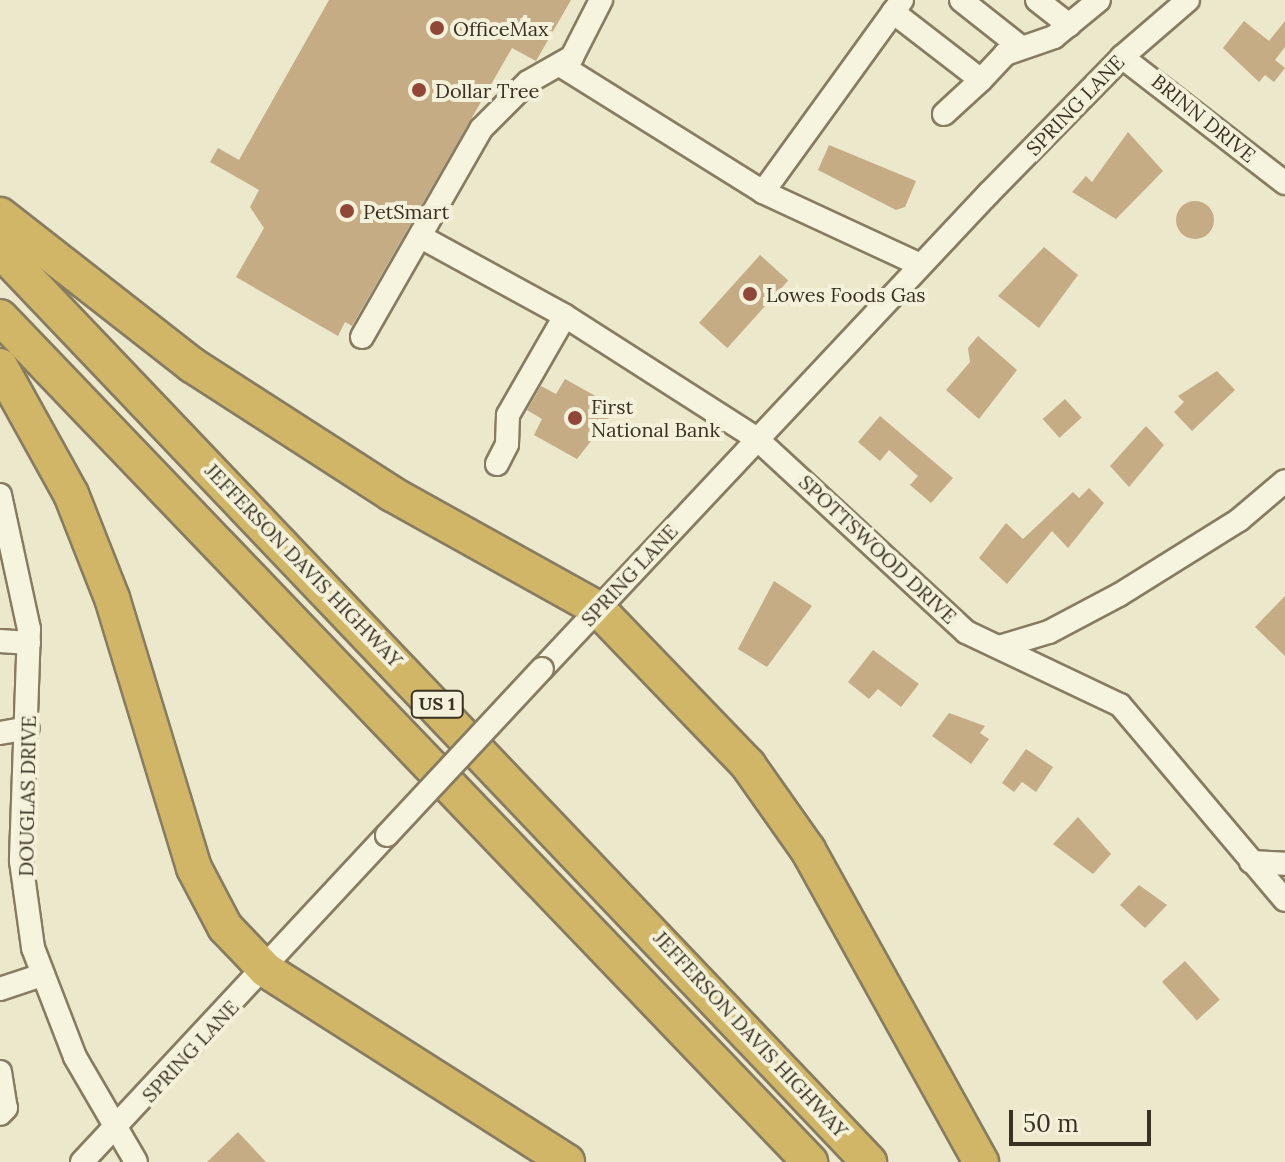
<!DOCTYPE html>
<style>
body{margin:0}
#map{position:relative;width:1285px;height:1162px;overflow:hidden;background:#ebe8cb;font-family:Lora,serif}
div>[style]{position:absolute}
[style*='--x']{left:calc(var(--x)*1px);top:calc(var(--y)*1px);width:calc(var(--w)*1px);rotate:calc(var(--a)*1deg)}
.building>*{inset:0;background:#c5ac85;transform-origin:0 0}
.round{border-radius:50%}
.roads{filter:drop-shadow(2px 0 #877c61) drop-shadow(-2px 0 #877c61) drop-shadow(0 2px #877c61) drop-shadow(0 -2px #877c61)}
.minor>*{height:22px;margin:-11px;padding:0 11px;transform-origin:11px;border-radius:11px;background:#f6f4de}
.highway>*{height:34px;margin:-17px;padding:0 17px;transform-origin:17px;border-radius:17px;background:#d0b666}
.bridges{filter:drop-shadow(2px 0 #877c61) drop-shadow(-2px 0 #877c61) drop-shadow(0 2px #877c61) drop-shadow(0 -2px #877c61)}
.minor-bridge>*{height:22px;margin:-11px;padding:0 11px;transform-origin:11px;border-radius:11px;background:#f6f4de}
.dots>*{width:22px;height:22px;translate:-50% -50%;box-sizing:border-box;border:4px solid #f3f1da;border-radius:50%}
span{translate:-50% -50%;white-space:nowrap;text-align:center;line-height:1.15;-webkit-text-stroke:8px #f3f1da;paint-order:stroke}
.shield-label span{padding:2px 6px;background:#f3f1da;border:2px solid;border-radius:6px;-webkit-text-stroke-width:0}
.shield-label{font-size:18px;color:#393223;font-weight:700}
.poi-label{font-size:20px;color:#393223}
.left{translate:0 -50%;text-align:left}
.street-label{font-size:20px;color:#393223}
.scale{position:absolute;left:1009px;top:1110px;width:142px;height:36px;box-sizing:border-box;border:4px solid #393223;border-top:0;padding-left:10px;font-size:24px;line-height:28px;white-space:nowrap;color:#393223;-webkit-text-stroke:6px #f3f1da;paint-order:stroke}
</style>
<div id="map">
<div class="building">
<i style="clip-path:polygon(329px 0,571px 0,536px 61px,512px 48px,352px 326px,345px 322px,338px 336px,236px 277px,264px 228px,250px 207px,259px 190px,210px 162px,218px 148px,239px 160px)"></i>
<i style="clip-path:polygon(1244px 21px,1269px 41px,1285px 21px,1285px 47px,1275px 60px,1285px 68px,1274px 82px,1265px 75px,1259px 82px,1223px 48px)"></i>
<i style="clip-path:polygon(1128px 132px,1163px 171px,1116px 219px,1072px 192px,1086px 176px,1092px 182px)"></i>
<i style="clip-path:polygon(829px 145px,916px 181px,905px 207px,896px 210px,818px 170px)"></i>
<i class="round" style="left:1176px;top:201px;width:38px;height:38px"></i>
<i style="clip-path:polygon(1044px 247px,1078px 275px,1039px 328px,998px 296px)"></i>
<i style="left:760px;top:255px;width:38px;height:91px;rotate:42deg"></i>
<i style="clip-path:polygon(978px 336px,1017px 370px,979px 419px,946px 390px,970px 362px,968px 348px)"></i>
<i style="clip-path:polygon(1217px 371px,1235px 390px,1192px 431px,1174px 412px,1184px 402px,1178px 396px)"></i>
<i style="clip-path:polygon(565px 379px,608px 403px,602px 414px,609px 418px,577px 459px,534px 435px,542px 419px,527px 410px,541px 386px,556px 394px)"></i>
<i style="left:1065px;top:399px;width:25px;height:30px;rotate:48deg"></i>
<i style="clip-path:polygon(880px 416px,953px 478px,931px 503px,910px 485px,918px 476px,889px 450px,880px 461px,858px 442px)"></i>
<i style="clip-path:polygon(1146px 426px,1164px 445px,1129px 487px,1110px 466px)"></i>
<i style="clip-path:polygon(1089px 488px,1104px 503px,1068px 548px,1052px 531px,1007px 584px,979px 558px,1006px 523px,1023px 539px,1073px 492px,1079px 498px)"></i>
<i style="clip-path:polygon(774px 581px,812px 606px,767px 667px,738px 649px)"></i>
<i style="clip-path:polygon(1285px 596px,1285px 656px,1255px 627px)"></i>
<i style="clip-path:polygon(873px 650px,919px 684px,901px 707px,878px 689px,869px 699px,848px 682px)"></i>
<i style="clip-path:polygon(949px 713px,985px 726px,980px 733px,989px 739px,971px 764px,932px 736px)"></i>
<i style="clip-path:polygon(1026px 749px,1053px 767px,1036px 792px,1022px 782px,1014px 792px,1002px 783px)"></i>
<i style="clip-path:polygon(1078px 817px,1111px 854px,1093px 874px,1053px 844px)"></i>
<i style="clip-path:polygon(1139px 885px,1167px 905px,1145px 928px,1120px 905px)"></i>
<i style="left:1185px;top:961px;width:52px;height:31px;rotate:48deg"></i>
<i style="clip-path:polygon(238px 1132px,266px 1162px,207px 1162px)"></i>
</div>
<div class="roads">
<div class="minor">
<i style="--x:961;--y:0;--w:73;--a:38.3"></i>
<i style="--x:1037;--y:0;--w:41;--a:38"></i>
<i style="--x:893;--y:12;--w:111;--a:37.7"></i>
<i style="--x:981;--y:80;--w:35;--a:-47"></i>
<i style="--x:1005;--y:54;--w:52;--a:-19.1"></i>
<i style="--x:1054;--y:37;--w:58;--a:-39.4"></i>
<i style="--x:1122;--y:57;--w:206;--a:37.7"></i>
<i style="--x:560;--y:65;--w:239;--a:32"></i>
<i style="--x:763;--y:192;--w:173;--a:24.9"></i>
<i style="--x:944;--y:114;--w:50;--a:-42.6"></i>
<i style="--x:763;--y:192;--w:237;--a:-54.1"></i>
<i style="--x:421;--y:237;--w:164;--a:28.7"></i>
<i style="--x:565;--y:316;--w:228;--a:32.6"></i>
<i style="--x:757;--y:439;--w:284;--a:42.7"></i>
<i style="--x:966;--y:632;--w:170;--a:25.4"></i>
<i style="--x:1120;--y:705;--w:255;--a:49.8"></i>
<i style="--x:362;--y:337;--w:240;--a:-60.2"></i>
<i style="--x:481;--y:129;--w:66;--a:-45"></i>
<i style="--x:528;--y:82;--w:51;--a:-29.6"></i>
<i style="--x:572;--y:57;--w:64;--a:-63"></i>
<i style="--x:497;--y:464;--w:22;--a:-63"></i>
<i style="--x:507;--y:444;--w:29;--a:-88"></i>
<i style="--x:508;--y:415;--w:114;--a:-60.1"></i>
<i style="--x:0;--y:495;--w:137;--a:77.8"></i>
<i style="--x:29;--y:629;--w:232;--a:92"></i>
<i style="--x:21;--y:861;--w:88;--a:82.1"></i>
<i style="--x:33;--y:948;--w:117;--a:68.9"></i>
<i style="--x:75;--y:1057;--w:121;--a:59.8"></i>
<i style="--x:0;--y:641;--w:29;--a:4"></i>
<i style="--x:999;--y:647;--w:52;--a:-16.7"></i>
<i style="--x:1049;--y:632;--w:79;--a:-27.9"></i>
<i style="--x:1119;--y:595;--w:142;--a:-32"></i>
<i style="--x:1239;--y:520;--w:60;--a:-40.3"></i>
<i style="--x:542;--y:669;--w:654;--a:-46.8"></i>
<i style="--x:990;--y:192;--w:189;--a:-45.6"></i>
<i style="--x:1122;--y:57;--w:87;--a:-40.8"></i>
<i style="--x:0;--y:733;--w:28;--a:-10"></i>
<i style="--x:1251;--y:862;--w:34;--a:3"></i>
<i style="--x:0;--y:989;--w:44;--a:-18.4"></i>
<i style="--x:0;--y:1072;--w:36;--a:81"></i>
<i style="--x:6;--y:1108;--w:8;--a:135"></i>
<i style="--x:82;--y:1162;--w:447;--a:-47"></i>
</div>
<div class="highway">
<i style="--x:0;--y:215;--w:244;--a:38"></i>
<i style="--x:192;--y:365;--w:238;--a:32.8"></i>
<i style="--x:392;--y:494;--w:235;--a:29.1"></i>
<i style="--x:597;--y:608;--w:218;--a:46.1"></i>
<i style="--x:748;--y:765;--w:104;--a:54.8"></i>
<i style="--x:808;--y:850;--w:357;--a:61"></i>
<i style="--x:0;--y:250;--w:1260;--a:46.38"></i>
<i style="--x:0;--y:317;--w:1171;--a:46.21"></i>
<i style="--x:0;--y:366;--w:146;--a:61"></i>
<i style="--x:71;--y:494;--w:112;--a:68.5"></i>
<i style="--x:112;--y:598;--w:282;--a:73.1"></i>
<i style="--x:194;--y:868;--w:67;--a:62.3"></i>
<i style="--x:225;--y:927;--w:59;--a:46.4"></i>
<i style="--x:266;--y:970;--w:357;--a:32.5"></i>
</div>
</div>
<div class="bridges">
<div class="minor-bridge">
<i style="--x:387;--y:835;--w:227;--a:-47"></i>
</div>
</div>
<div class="dots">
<i style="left:437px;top:28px;background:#904737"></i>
<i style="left:419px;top:90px;background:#904737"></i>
<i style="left:347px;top:211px;background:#904737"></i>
<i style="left:750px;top:294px;background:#904737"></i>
<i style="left:575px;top:418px;background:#904737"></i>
</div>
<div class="shield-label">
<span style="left:437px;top:704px">US 1</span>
</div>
<div class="poi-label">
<span class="left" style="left:453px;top:28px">OfficeMax</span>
<span class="left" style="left:435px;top:90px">Dollar Tree</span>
<span class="left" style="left:363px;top:211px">PetSmart</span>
<span class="left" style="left:766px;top:294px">Lowes Foods Gas</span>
<span class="left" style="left:591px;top:418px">First<br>National Bank</span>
</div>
<div class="street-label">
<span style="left:1075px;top:105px;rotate:-46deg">SPRING LANE</span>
<span style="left:1204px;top:118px;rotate:39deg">BRINN DRIVE</span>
<span style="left:878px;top:549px;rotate:43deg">SPOTTSWOOD DRIVE</span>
<span style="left:304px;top:565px;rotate:46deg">JEFFERSON DAVIS HIGHWAY</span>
<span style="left:629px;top:575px;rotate:-47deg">SPRING LANE</span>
<span style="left:27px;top:796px;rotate:-89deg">DOUGLAS DRIVE</span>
<span style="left:751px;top:1034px;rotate:47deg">JEFFERSON DAVIS HIGHWAY</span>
<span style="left:190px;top:1051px;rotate:-47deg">SPRING LANE</span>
</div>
<div class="scale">50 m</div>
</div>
